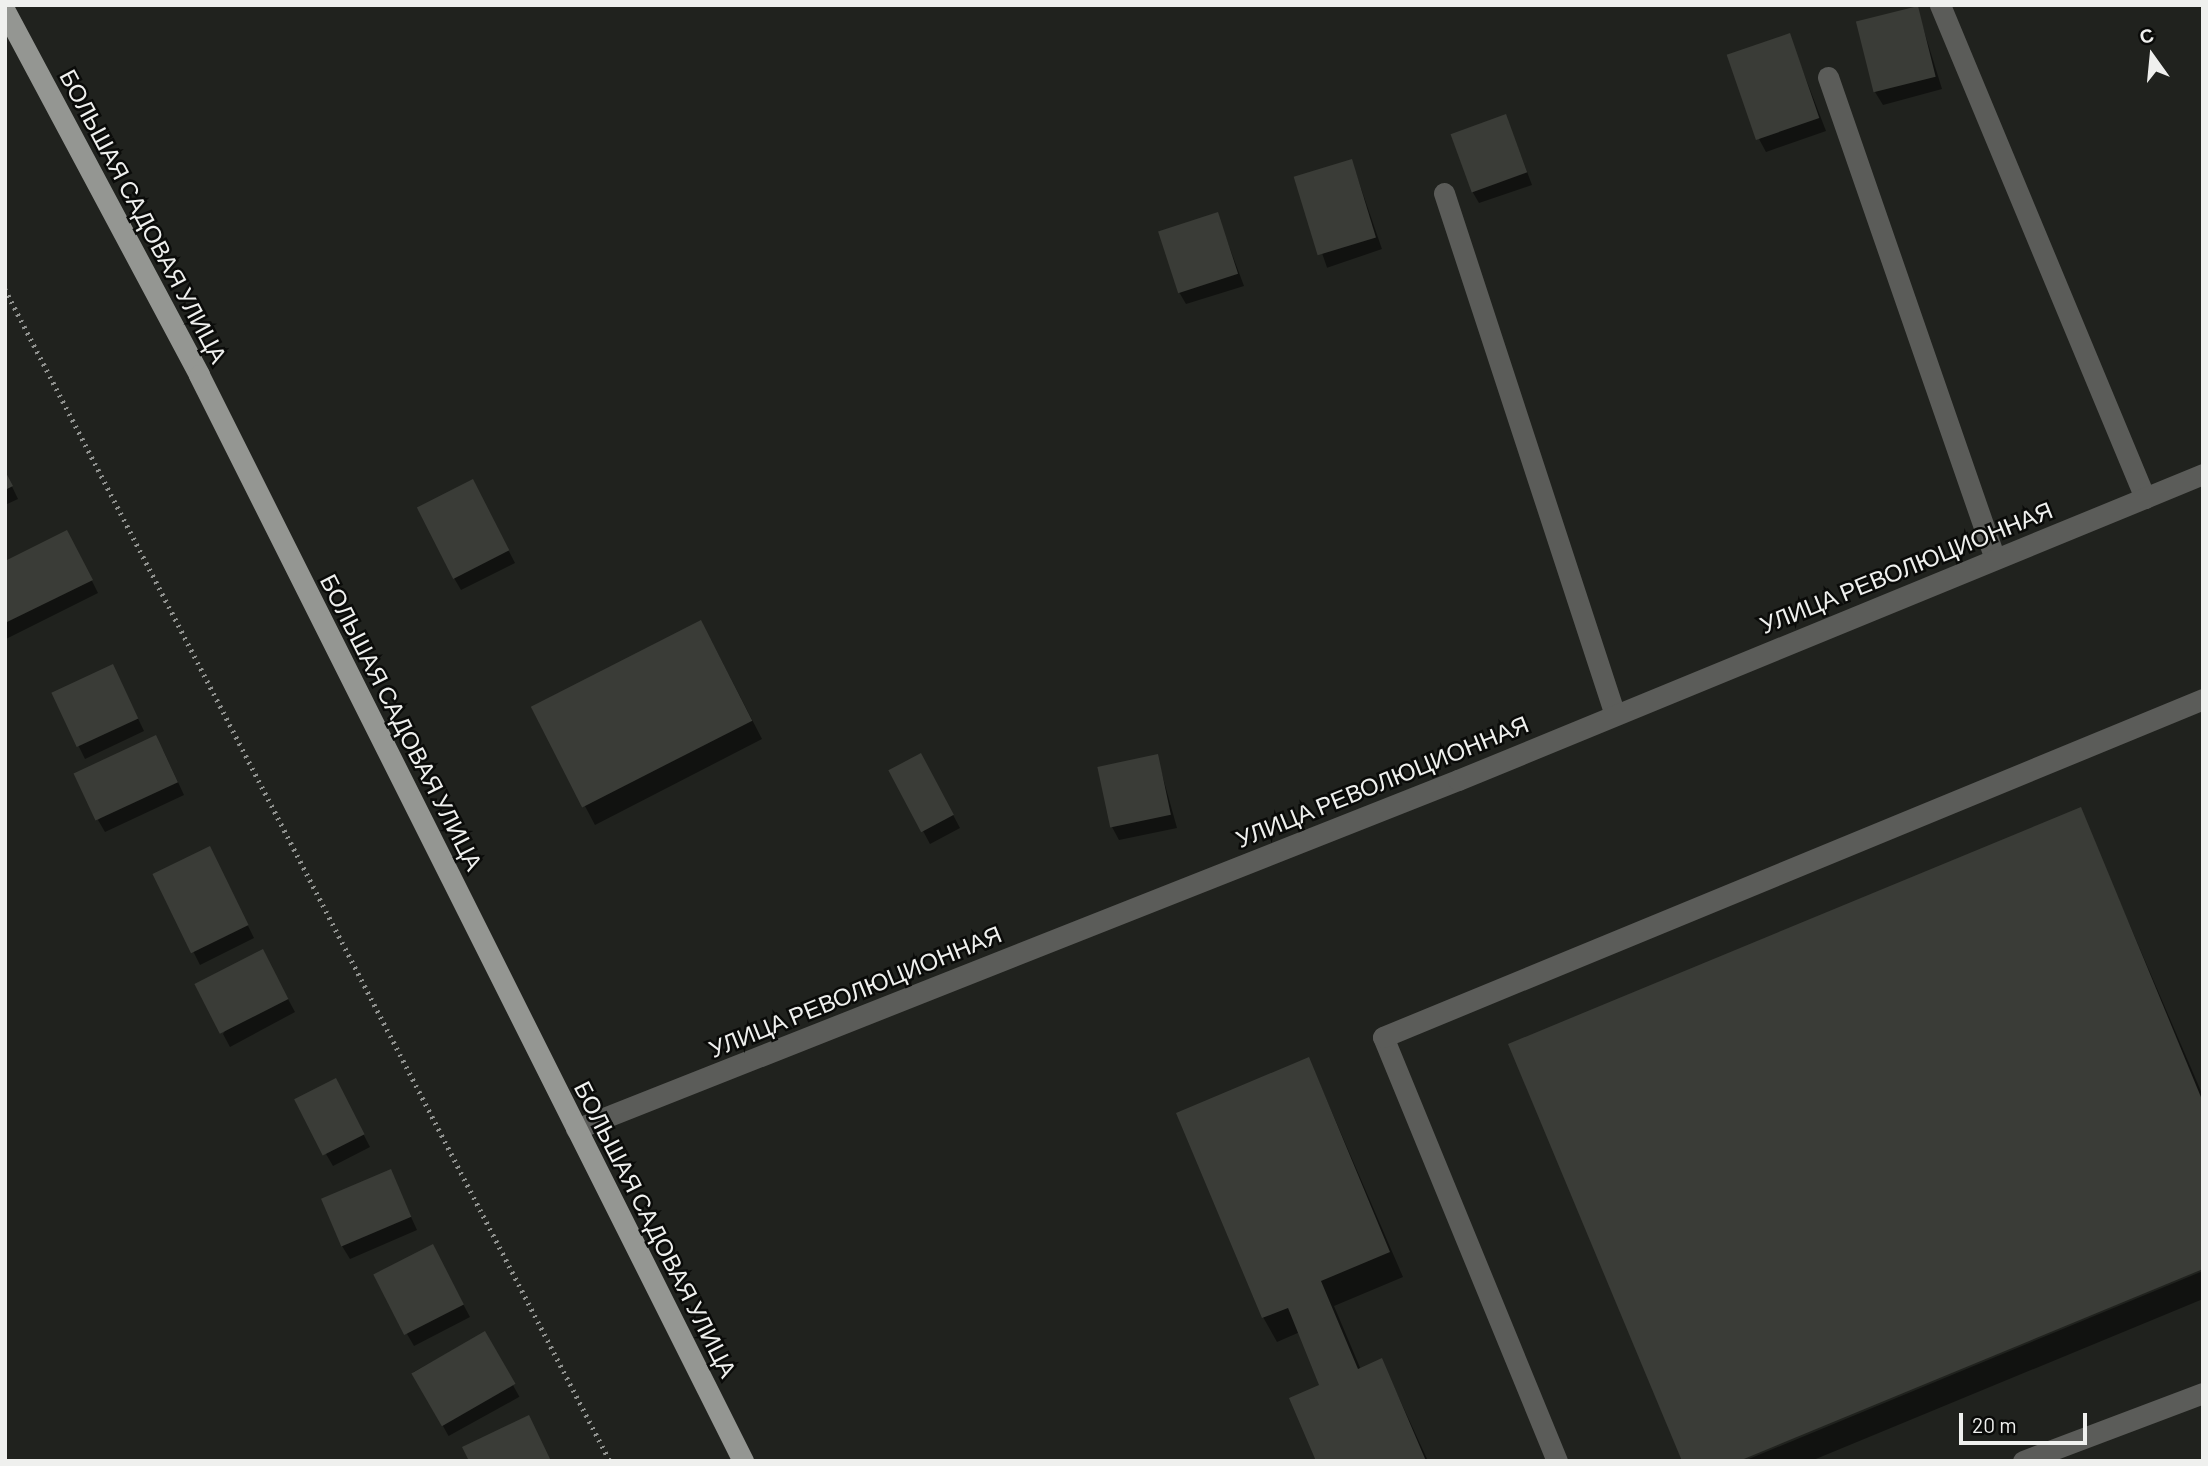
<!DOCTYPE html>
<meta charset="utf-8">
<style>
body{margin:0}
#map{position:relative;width:2208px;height:1466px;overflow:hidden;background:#20221e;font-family:Barlow,sans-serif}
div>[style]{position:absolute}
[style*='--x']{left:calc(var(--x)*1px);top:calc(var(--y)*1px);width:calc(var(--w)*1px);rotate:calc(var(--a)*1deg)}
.shadow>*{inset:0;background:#0007;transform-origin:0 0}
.building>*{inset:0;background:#3a3c37;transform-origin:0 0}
.path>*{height:4.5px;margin-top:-2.25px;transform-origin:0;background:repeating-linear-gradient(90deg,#90928f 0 2px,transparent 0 7px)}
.minor>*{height:21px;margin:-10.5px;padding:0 10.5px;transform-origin:10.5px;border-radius:10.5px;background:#5b5c59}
.major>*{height:21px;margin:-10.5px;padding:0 10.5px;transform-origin:10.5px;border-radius:10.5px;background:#949692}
span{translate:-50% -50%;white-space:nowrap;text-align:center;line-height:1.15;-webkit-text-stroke:5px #0a0b09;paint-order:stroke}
.street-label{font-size:24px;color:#eff0ee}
.frame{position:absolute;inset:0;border:7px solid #eff0ee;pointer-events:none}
.north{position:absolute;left:2117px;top:21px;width:70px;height:70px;-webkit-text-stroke:5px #0a0b09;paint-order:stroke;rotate:345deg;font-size:19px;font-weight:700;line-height:28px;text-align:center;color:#eff0ee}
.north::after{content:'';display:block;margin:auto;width:24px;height:32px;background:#eff0ee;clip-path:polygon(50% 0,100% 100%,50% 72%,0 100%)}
.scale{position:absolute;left:1959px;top:1413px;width:128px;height:32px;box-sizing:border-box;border:4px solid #eff0ee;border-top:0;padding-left:9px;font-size:21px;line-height:24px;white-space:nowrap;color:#eff0ee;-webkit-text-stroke:5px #0a0b09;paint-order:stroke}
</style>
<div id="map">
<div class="shadow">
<i style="clip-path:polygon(1917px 8px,1942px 89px,1883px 105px,1875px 92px)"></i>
<i style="clip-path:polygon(1789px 35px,1826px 131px,1766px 152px,1759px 139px)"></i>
<i style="clip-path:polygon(1506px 116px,1532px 185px,1479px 203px,1472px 191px)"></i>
<i style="left:1352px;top:162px;width:92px;height:58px;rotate:71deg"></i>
<i style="clip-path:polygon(1217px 214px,1244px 286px,1186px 304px,1179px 292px)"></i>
<i style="clip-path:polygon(5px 472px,18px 499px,5px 505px)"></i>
<i style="clip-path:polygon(479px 494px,515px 563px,461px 590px,454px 578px)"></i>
<i style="clip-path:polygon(74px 545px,98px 593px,6px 639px,5px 563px)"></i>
<i style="clip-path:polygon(711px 640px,762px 739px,595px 825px,533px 708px)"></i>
<i style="clip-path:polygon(119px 679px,144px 731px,85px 759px,53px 694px)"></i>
<i style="clip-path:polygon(163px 750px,184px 795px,105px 832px,98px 820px)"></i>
<i style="clip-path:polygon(1157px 756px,1177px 828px,1119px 840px,1112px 827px)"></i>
<i style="clip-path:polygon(928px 768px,960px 828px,930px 844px,891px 771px)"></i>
<i style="clip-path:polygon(2080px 809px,2203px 1096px,2203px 1267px)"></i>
<i style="clip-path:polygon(216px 861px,254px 938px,200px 965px,155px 875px)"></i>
<i style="clip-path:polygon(269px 964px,295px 1012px,230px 1047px,223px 1034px)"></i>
<i style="clip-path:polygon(1309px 1059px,1403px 1277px,1334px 1306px,1361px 1370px,1382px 1361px,1428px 1461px,1318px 1461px,1322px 1386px,1300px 1332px,1277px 1342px,1263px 1317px)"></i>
<i style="clip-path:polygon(342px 1093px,370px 1147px,333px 1166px,326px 1154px)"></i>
<i style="clip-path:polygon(390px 1171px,417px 1230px,350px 1259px,342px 1246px)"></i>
<i style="clip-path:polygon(439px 1259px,470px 1317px,414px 1346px,407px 1334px)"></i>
<i style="clip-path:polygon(2203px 1271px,2203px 1299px,1811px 1461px,1744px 1461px)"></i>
<i style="left:484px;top:1333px;width:73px;height:81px;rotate:61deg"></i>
</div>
<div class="building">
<i style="left:1918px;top:6px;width:73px;height:64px;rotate:76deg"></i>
<i style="left:1790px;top:33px;width:90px;height:67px;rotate:71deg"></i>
<i style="left:1506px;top:114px;width:62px;height:59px;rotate:70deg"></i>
<i style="left:1352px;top:159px;width:82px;height:61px;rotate:73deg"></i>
<i style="left:1218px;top:212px;width:65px;height:63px;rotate:72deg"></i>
<i style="clip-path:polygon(5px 471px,13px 486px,5px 490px)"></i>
<i style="left:473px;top:479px;width:80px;height:63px;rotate:63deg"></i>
<i style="clip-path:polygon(67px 530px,93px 580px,5px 623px,5px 561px)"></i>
<i style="left:701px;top:620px;width:113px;height:191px;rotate:63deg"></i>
<i style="left:113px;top:664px;width:60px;height:68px;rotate:65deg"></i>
<i style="left:156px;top:735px;width:52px;height:91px;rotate:65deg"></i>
<i style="left:921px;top:753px;width:70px;height:37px;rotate:62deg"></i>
<i style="left:1158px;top:754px;width:62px;height:62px;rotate:78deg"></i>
<i style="clip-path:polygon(2081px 807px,2203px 1102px,2203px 1269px,1739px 1461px,1682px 1461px,1508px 1044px)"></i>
<i style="left:210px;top:846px;width:88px;height:64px;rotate:64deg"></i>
<i style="left:263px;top:949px;width:56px;height:77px;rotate:63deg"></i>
<i style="clip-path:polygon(1309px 1057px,1390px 1252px,1321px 1281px,1358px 1369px,1382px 1358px,1426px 1461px,1316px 1461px,1289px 1398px,1319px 1385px,1288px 1308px,1262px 1318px,1176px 1113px)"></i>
<i style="left:336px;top:1078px;width:63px;height:47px;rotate:63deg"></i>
<i style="left:391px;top:1169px;width:52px;height:76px;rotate:67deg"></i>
<i style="left:433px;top:1244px;width:68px;height:67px;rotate:63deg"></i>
<i style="left:485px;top:1331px;width:61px;height:85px;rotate:60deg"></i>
<i style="clip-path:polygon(529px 1415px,551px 1461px,469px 1461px,462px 1447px)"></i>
</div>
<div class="path">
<i style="--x:5;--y:289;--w:1319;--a:62.7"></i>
</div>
<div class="minor">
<i style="--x:1940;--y:5;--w:534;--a:67.42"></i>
<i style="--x:1828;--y:77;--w:510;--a:70.89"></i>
<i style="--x:1444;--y:193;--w:549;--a:71.86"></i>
<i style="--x:576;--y:1129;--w:949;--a:-21.59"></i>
<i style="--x:1458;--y:780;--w:805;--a:-22.33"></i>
<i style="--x:1557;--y:1461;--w:458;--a:-112.3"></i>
<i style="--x:1383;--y:1037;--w:887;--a:-22.4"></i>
<i style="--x:2023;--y:1461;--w:192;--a:-20.7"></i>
</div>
<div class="major">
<i style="--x:5;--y:11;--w:412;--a:61.9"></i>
<i style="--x:199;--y:375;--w:1215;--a:63.39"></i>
</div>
<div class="street-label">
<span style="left:144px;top:216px;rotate:62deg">БОЛЬШАЯ САДОВАЯ УЛИЦА</span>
<span style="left:1906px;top:567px;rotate:-22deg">УЛИЦА РЕВОЛЮЦИОННАЯ</span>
<span style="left:402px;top:722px;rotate:63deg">БОЛЬШАЯ САДОВАЯ УЛИЦА</span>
<span style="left:1382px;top:781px;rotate:-22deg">УЛИЦА РЕВОЛЮЦИОННАЯ</span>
<span style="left:855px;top:991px;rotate:-22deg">УЛИЦА РЕВОЛЮЦИОННАЯ</span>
<span style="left:656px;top:1229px;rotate:63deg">БОЛЬШАЯ САДОВАЯ УЛИЦА</span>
</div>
<div class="frame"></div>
<div class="north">С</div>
<div class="scale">20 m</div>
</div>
